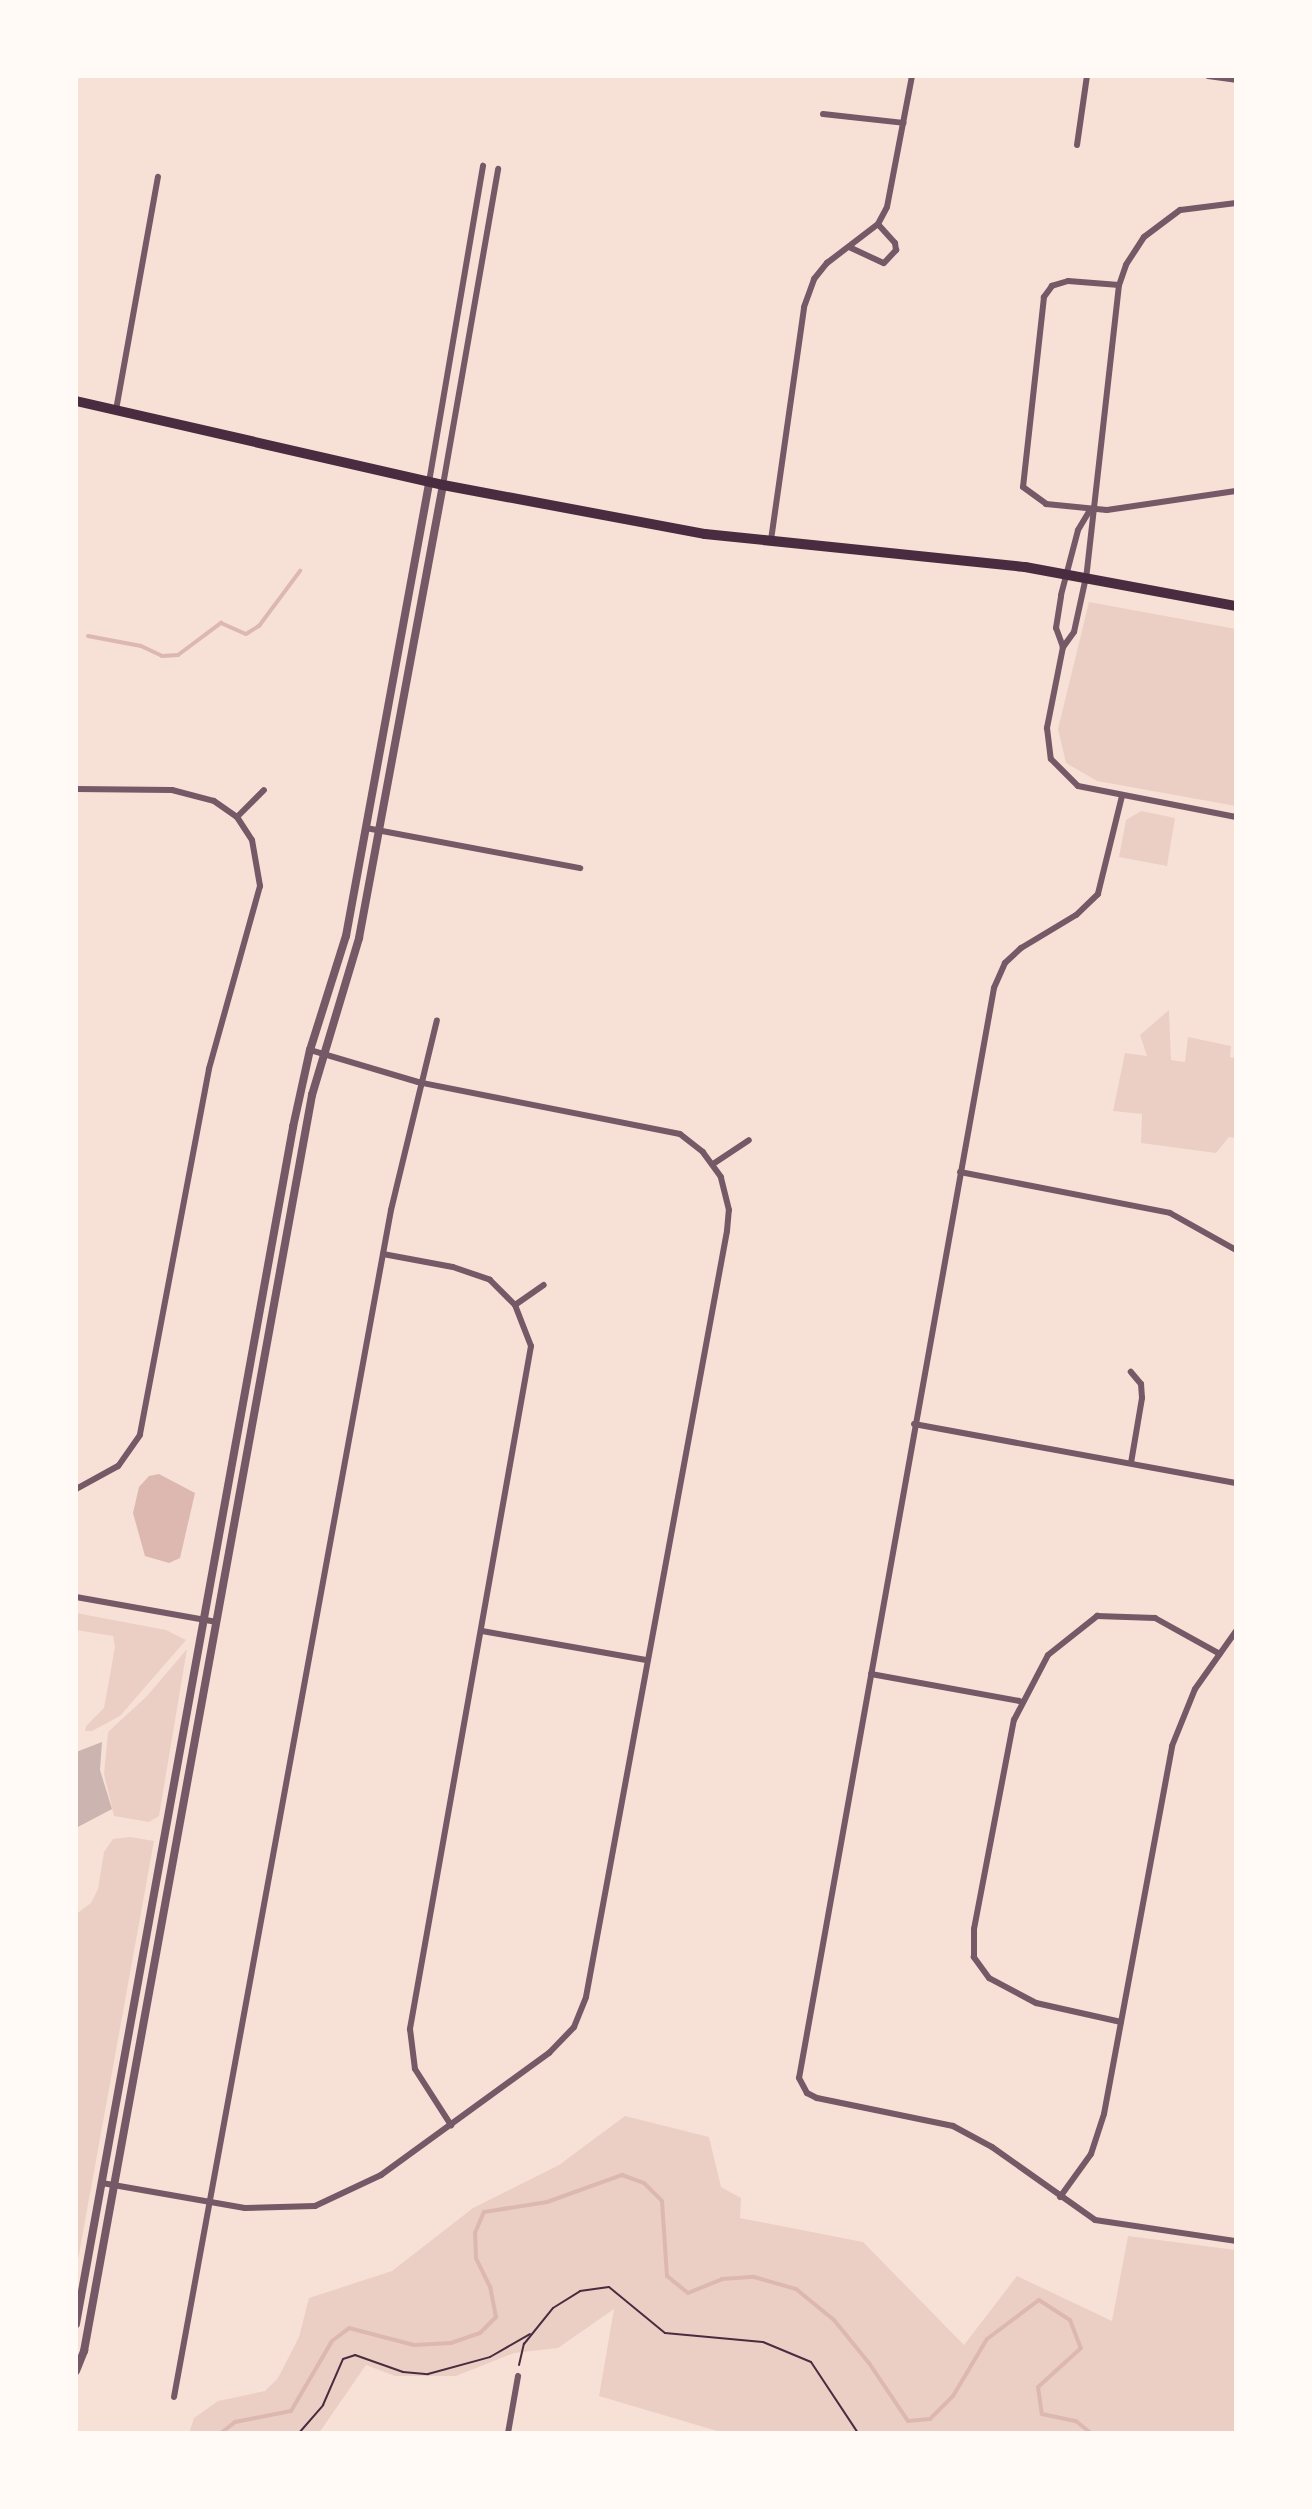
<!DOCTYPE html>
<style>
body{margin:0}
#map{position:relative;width:1312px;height:2509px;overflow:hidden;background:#f7e1d7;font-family:"Sofia Sans Condensed",sans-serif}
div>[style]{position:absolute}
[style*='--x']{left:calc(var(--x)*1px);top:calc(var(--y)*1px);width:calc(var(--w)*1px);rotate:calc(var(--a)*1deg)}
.green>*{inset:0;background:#ebcfc5}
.water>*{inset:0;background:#dcb8b0}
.stream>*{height:4px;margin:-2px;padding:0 2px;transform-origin:2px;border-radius:2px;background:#dcb8b0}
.building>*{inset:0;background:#ccb4b1}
.path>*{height:2px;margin:-1px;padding:0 1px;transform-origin:1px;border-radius:1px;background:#4a2c40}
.minor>*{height:6px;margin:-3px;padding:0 3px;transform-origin:3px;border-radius:3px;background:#755966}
.tertiary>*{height:8px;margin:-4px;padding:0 4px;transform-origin:4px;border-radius:4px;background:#755966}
.primary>*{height:10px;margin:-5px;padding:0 5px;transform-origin:5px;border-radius:5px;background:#4a2c40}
span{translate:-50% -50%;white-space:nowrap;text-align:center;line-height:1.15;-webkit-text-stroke:6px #fffaf5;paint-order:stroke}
.frame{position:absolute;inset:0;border:78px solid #fffaf5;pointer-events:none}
</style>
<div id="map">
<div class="green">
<i style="clip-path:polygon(1089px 602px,1236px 629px,1236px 806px,1097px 781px,1066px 763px,1058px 729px)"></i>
<i style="clip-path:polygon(1141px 811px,1175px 818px,1167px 866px,1119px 857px,1126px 820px)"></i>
<i style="clip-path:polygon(1169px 1010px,1171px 1060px,1185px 1062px,1188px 1037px,1231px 1046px,1230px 1057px,1236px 1058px,1236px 1138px,1229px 1137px,1216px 1153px,1141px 1143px,1142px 1114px,1113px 1111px,1125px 1053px,1147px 1056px,1140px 1035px)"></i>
<i style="clip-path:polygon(76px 1613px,166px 1630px,186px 1640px,120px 1716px,92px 1731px,85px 1731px,86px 1726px,104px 1708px,115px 1647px,113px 1636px,76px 1630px)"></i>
<i style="clip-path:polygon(187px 1649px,159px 1816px,149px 1822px,114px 1816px,104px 1774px,108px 1732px,147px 1696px)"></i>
<i style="clip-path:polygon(130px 1837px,154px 1841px,76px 2271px,76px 1914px,91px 1903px,98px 1889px,104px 1852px,113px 1839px)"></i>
<i style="clip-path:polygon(625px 2116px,709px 2137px,721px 2187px,741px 2198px,740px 2218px,863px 2242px,964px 2345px,1017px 2276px,1112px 2321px,1128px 2236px,1236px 2250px,1236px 2433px,724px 2433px,599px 2396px,614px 2309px,558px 2348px,514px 2353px,456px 2376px,395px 2376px,366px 2365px,319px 2433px,189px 2433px,194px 2418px,218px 2401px,265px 2391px,278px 2378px,299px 2337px,309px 2298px,392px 2271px,473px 2208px,559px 2165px)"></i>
</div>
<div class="water">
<i style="clip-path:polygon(159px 1474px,195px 1493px,180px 1558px,169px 1563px,145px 1556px,133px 1513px,139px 1487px,149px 1476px)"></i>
</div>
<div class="stream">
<i style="--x:88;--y:636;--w:54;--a:10.7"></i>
<i style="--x:141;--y:646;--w:23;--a:25"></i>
<i style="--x:162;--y:656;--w:16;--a:-4"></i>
<i style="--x:178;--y:655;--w:54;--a:-36.7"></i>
<i style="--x:221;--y:623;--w:27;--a:24"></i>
<i style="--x:246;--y:634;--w:15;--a:-32"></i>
<i style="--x:259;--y:626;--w:69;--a:-53.3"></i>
<i style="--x:221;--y:2433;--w:18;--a:-38"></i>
<i style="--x:235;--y:2422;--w:57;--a:-11.1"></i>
<i style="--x:291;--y:2411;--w:81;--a:-59.6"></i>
<i style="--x:332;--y:2341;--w:21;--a:-37"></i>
<i style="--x:349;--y:2328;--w:67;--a:14.7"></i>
<i style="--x:414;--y:2345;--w:37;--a:-3"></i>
<i style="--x:451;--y:2343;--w:31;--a:-19"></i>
<i style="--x:480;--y:2333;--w:23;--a:-45"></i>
<i style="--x:496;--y:2317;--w:31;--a:-101"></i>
<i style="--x:490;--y:2287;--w:32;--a:-116"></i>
<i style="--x:476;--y:2258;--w:25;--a:-92"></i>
<i style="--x:475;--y:2233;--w:23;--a:-67"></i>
<i style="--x:484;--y:2212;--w:64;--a:-9"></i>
<i style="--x:547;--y:2202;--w:80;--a:-19.8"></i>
<i style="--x:622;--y:2175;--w:23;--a:20"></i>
<i style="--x:644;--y:2183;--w:25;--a:45"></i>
<i style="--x:662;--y:2201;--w:75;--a:86.2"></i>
<i style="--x:667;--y:2276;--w:27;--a:39"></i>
<i style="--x:688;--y:2293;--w:37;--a:-22"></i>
<i style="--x:722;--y:2279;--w:32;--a:-4"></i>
<i style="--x:754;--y:2277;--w:44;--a:15.9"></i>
<i style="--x:796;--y:2289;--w:49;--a:39.2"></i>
<i style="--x:834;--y:2320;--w:55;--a:50.9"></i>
<i style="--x:869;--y:2363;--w:70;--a:56.1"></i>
<i style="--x:908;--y:2421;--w:22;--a:-5"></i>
<i style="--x:930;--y:2419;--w:33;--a:-45"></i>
<i style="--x:953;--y:2396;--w:66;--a:-59.2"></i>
<i style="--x:987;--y:2339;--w:65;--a:-36.9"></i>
<i style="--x:1039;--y:2300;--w:37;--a:33"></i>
<i style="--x:1070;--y:2320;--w:30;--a:69"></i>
<i style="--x:1081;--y:2348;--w:58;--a:137.8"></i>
<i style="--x:1038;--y:2387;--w:27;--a:82"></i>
<i style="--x:1042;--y:2414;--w:35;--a:12"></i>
<i style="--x:1076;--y:2421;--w:19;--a:39"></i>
</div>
<div class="building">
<i style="clip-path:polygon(102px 1742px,100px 1770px,112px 1809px,76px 1828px,76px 1752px)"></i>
</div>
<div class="path">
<i style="--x:519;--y:2365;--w:22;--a:-77"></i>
<i style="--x:524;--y:2344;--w:46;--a:-51.1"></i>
<i style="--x:553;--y:2308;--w:32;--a:-32"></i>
<i style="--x:580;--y:2291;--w:29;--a:-8"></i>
<i style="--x:609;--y:2287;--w:72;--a:39.4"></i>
<i style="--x:665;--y:2333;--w:98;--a:5.2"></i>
<i style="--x:763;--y:2342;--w:52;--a:22.6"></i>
<i style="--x:811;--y:2362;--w:85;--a:56.5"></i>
<i style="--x:299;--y:2433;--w:37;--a:-49"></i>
<i style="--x:323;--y:2405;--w:50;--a:-66.5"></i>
<i style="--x:343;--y:2359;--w:13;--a:-18"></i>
<i style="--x:355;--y:2355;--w:51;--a:19.5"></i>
<i style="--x:403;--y:2372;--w:25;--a:5"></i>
<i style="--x:428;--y:2374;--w:64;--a:-15.3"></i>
<i style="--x:490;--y:2357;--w:46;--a:-29.9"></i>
</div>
<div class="minor">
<i style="--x:1208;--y:76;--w:28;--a:8"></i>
<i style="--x:823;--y:114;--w:81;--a:6.3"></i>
<i style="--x:1077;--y:145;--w:70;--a:-81.8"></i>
<i style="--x:1236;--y:203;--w:56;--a:172.9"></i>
<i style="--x:1180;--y:210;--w:45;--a:143.1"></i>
<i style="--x:1144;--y:237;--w:33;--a:123"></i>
<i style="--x:1126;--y:265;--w:21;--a:109"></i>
<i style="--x:1119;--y:285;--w:294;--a:96.4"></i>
<i style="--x:1086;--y:577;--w:56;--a:102.3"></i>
<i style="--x:1074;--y:632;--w:19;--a:126"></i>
<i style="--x:1063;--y:647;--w:83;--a:101.2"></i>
<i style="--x:1047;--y:728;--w:31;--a:83"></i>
<i style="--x:1051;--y:759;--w:38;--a:45"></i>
<i style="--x:1078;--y:786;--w:161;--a:11.1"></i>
<i style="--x:849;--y:247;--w:38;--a:25"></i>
<i style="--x:884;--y:263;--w:18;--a:-47"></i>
<i style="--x:896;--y:250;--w:7;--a:-98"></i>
<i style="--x:895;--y:243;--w:25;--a:-132"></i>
<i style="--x:1119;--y:285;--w:51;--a:-175.5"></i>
<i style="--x:1068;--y:281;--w:17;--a:163"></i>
<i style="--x:1052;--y:286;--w:14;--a:126"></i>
<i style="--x:1044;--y:297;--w:191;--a:96.3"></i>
<i style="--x:1023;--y:487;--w:29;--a:36"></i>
<i style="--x:1046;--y:504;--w:61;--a:5.6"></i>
<i style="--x:1107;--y:510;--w:130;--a:-8.4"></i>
<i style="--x:116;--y:410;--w:237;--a:-79.8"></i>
<i style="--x:429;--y:482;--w:321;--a:-80.3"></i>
<i style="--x:443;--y:485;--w:321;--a:-80.1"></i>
<i style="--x:771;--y:540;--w:235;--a:-81.9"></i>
<i style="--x:804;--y:307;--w:30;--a:-70"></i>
<i style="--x:814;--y:279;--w:21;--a:-51"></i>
<i style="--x:827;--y:263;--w:64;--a:-37.4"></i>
<i style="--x:878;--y:224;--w:19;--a:-62"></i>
<i style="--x:887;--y:207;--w:133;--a:-79.2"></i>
<i style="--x:1063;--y:647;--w:20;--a:-110"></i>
<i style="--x:1056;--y:628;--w:33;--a:-81"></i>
<i style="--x:1061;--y:595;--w:67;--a:-75.3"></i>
<i style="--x:1078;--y:530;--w:23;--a:-59"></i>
<i style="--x:76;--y:789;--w:96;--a:0.6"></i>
<i style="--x:172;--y:790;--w:43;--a:14.7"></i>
<i style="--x:214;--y:801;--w:28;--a:35"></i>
<i style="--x:237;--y:817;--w:27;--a:57"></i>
<i style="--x:252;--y:840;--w:47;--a:80.1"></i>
<i style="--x:260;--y:886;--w:190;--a:105.6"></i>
<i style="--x:209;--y:1069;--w:372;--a:100.7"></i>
<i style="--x:140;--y:1435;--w:38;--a:125"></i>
<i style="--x:118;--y:1466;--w:48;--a:151.3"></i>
<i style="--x:1122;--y:796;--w:101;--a:103.8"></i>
<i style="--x:1098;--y:894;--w:30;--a:136"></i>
<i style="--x:1076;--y:915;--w:64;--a:149"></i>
<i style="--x:1021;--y:948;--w:22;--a:137"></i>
<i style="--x:1005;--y:963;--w:27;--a:114"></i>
<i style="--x:994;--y:988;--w:1107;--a:100.14"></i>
<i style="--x:799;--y:2078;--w:17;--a:62"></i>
<i style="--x:807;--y:2093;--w:11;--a:27"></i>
<i style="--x:817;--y:2098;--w:139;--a:11.6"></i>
<i style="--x:953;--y:2126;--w:44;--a:28.3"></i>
<i style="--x:992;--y:2147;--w:126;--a:35.3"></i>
<i style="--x:1095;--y:2220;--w:143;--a:8.5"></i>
<i style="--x:237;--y:817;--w:38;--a:-45"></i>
<i style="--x:366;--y:828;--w:218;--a:10.6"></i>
<i style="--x:713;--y:1164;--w:43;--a:-33.7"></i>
<i style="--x:960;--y:1172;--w:214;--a:11"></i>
<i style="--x:1170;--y:1213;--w:76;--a:29.3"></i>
<i style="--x:383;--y:1254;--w:71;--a:10.5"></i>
<i style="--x:453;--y:1267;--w:39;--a:19"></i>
<i style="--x:490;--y:1280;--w:35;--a:45"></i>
<i style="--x:515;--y:1305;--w:44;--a:68.7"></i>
<i style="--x:531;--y:1346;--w:694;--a:100.05"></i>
<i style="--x:410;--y:2029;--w:40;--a:82.9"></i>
<i style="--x:415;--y:2069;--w:67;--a:57.3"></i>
<i style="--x:515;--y:1305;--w:35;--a:-35"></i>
<i style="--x:914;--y:1424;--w:327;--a:10.4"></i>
<i style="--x:1131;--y:1463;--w:66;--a:-80.4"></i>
<i style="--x:1142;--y:1398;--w:14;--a:-94"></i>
<i style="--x:1141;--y:1384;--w:16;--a:-130"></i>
<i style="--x:76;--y:1597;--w:143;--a:10.1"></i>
<i style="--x:482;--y:1631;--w:168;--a:10"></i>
<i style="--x:871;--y:1674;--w:151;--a:10.3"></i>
<i style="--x:1121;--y:2022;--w:87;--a:-167.4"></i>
<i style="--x:1036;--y:2003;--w:53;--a:-152"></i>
<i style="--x:989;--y:1978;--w:26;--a:-126"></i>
<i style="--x:974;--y:1957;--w:28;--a:-90"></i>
<i style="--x:974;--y:1929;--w:213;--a:-79.2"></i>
<i style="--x:1014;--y:1720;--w:73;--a:-62.4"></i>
<i style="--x:1048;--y:1655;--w:63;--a:-38.5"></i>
<i style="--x:1097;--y:1616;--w:58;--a:2"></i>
<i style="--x:1155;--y:1618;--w:74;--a:29"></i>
<i style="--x:102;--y:2183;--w:145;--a:9.9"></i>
<i style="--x:245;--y:2208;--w:70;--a:-1.6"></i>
<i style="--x:315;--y:2206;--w:73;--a:-25.2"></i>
<i style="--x:381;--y:2175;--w:208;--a:-36"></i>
<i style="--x:549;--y:2053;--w:36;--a:-46"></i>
<i style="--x:574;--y:2027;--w:32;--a:-68"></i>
<i style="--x:586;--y:1997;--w:779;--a:-79.57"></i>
<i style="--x:727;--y:1231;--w:21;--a:-85"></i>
<i style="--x:729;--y:1210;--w:34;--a:-104"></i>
<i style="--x:721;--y:1177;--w:31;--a:-126"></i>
<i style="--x:703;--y:1152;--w:29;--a:-142"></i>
<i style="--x:680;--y:1134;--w:267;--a:-168.8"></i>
<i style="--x:418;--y:1082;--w:113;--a:-163.5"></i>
<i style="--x:1060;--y:2197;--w:53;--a:-54.2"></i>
<i style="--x:1091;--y:2154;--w:42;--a:-72"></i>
<i style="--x:1104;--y:2114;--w:374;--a:-79.5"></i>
<i style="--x:1172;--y:1746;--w:61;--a:-68"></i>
<i style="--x:1195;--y:1689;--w:71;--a:-54.7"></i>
<i style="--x:174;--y:2397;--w:1207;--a:-79.64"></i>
<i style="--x:391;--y:1210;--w:195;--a:-76.4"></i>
<i style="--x:508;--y:2433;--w:58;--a:-80"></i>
</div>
<div class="tertiary">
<i style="--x:76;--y:2324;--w:1217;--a:-79.72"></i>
<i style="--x:293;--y:1127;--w:79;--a:-77.6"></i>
<i style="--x:310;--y:1050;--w:120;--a:-72.5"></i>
<i style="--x:346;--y:936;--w:462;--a:-79.6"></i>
<i style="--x:76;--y:2371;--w:22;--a:-68"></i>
<i style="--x:84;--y:2351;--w:1277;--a:-79.71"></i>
<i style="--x:312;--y:1095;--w:164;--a:-73.3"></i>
<i style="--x:359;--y:938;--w:461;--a:-79.5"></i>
</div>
<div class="primary">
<i style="--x:76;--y:401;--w:376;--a:12.9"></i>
<i style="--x:443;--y:485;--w:267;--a:10.6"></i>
<i style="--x:705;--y:534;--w:322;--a:5.9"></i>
<i style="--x:1025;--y:567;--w:215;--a:10.5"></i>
</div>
<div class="frame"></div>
</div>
